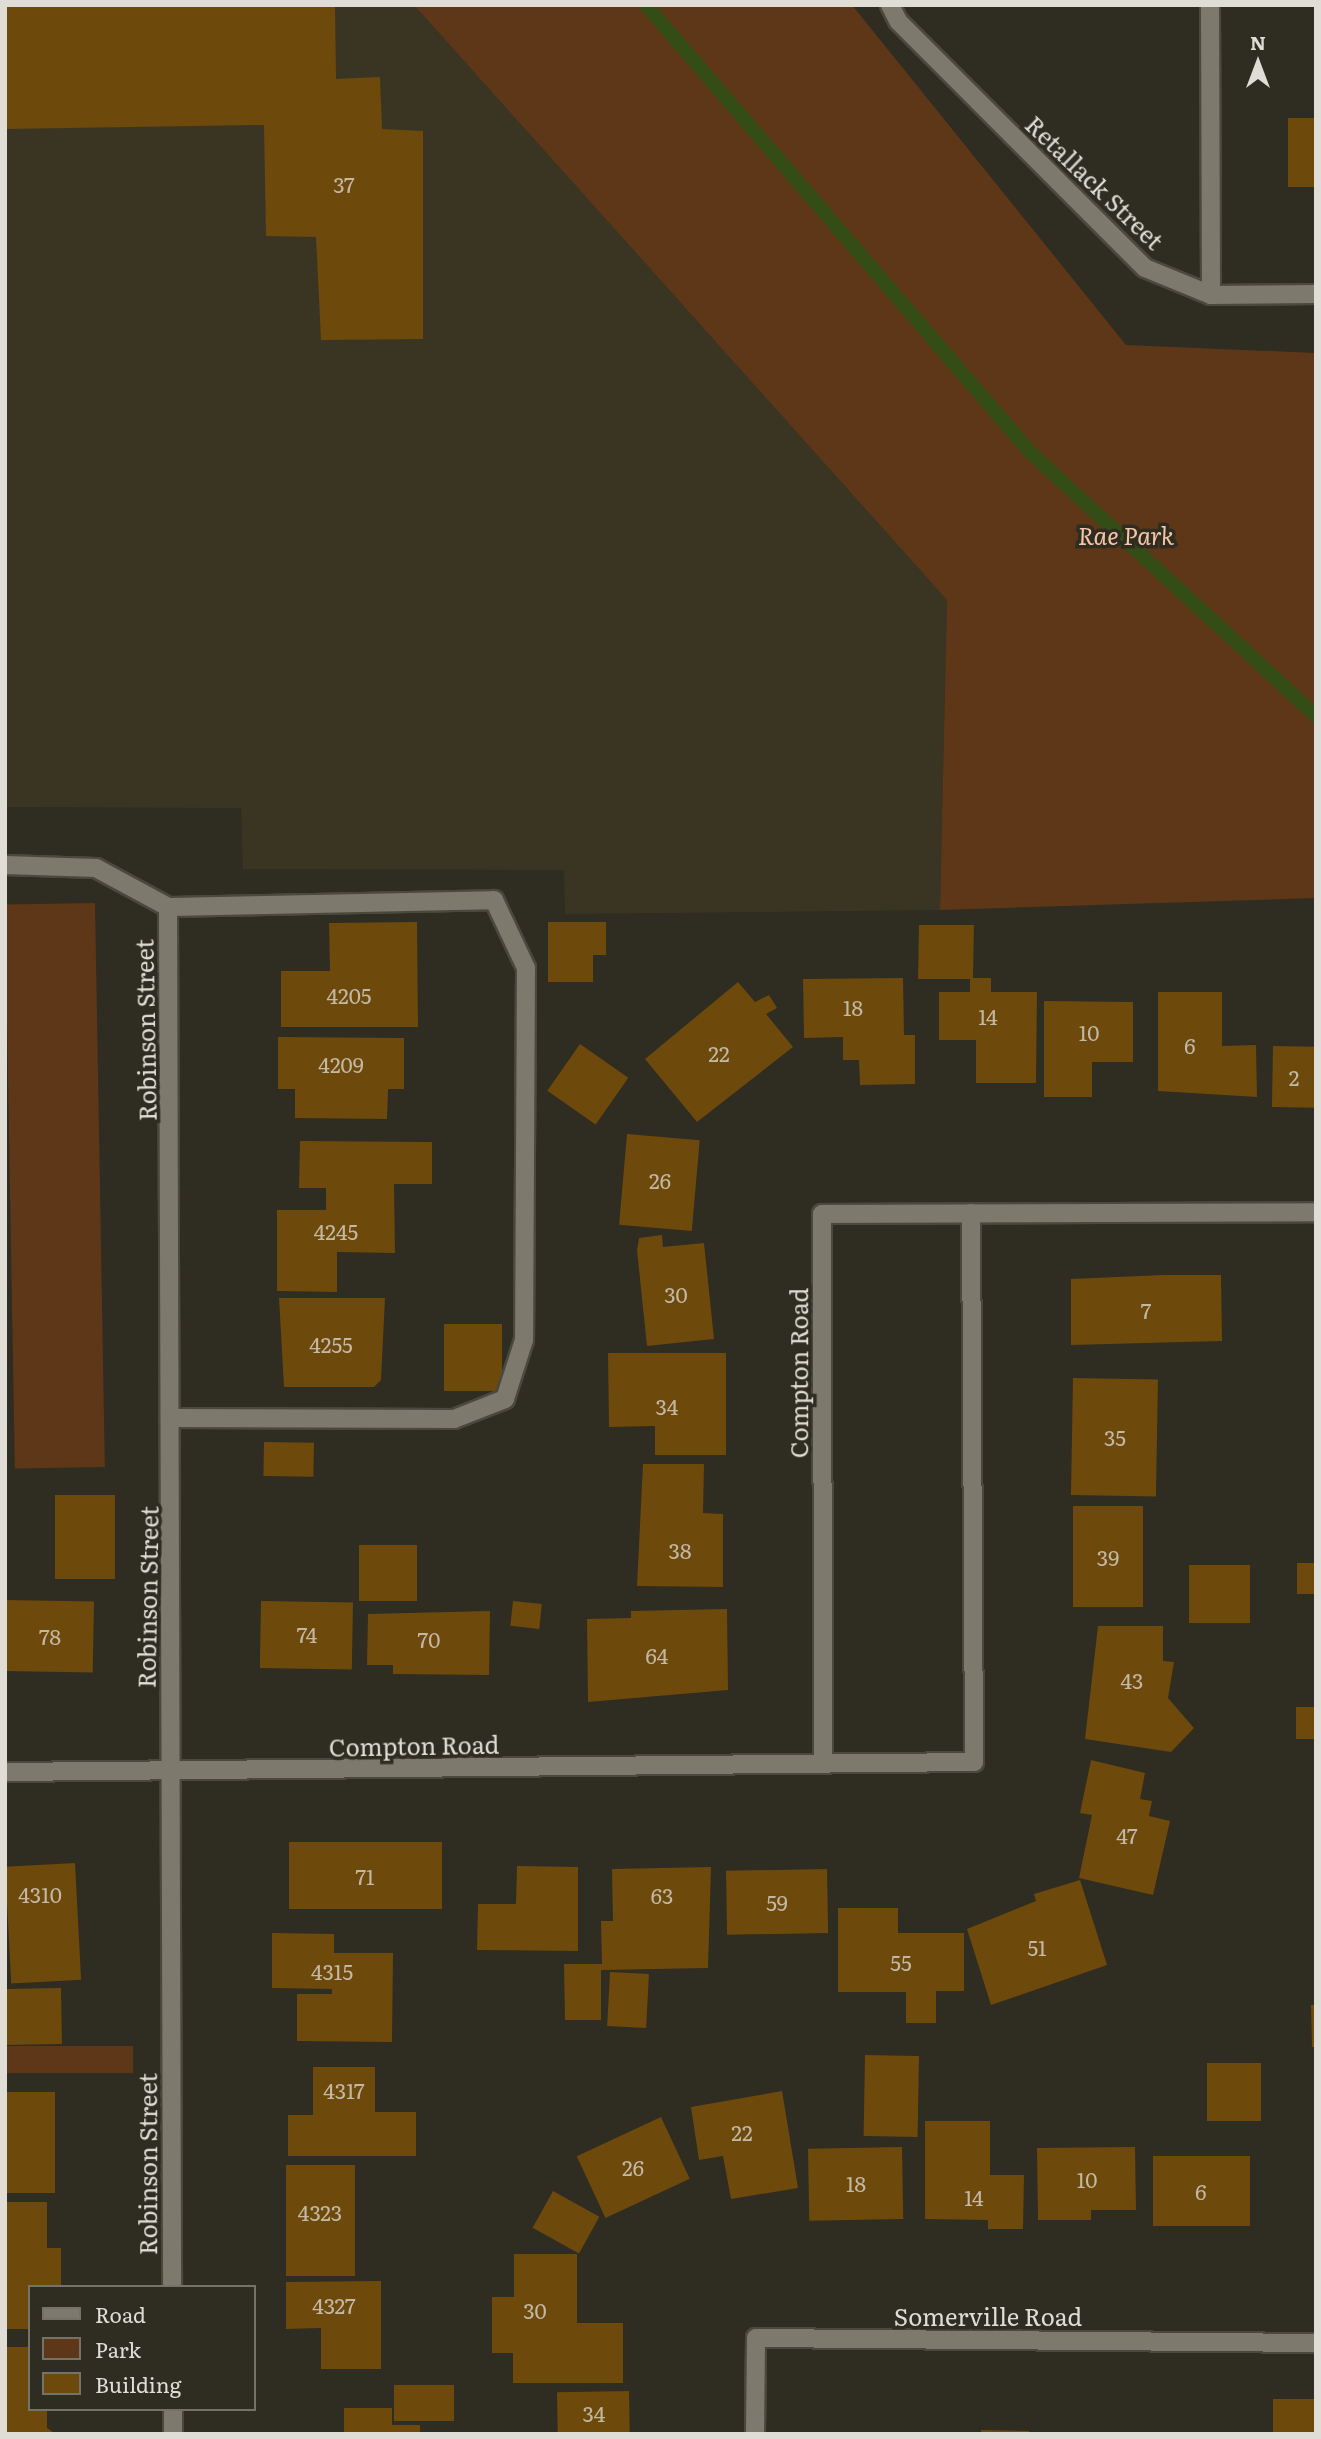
<!DOCTYPE html>
<style>
body{margin:0}
#map{position:relative;width:1321px;height:2439px;overflow:hidden;background:#2f2c21;font-family:Literata,serif}
div>[style]{position:absolute}
[style*='--x']{left:calc(var(--x)*1px);top:calc(var(--y)*1px);width:calc(var(--w)*1px);rotate:calc(var(--a)*1deg)}
.built>*{inset:0;background:#3a3523}
.green>*{inset:0;background:#5e3719;transform-origin:0 0}
.stream>*{height:14px;margin:-7px;padding:0 7px;transform-origin:7px;border-radius:7px;background:#344d16}
.building>*{inset:0;background:#6d490c;transform-origin:0 0}
.roads{filter:drop-shadow(2px 0 #4b483f) drop-shadow(-2px 0 #4b483f) drop-shadow(0 2px #4b483f) drop-shadow(0 -2px #4b483f)}
.minor>*{height:18px;margin:-9px;padding:0 9px;transform-origin:9px;border-radius:9px;background:#7d796c}
span{translate:-50% -50%;white-space:nowrap;text-align:center;line-height:1.15;-webkit-text-stroke:7px #2f2c21;paint-order:stroke}
.number-label{font-size:21px;color:#c2b8a3}
.number-label span{-webkit-text-stroke-width:0}
.street-label{font-size:24px;color:#dfddd5}
.park-label{font-size:24px;color:#f6c6a6;font-style:italic}
.frame{position:absolute;inset:0;border:7px solid #dfddd5;pointer-events:none}
.legend{position:absolute;left:28px;top:2285px;width:228px;height:126px;box-sizing:border-box;background:#2f2c21;border:2px solid #757369;margin:0;padding:9px 12px;list-style:none;font-size:21px;color:#dfddd5}
.legend li{display:flex;align-items:center;gap:14px;height:35px}
.legend b{width:35px;border:2px solid #757369}
.north{position:absolute;left:1223px;top:28px;width:70px;height:70px;-webkit-text-stroke:5px #2f2c21;paint-order:stroke;rotate:0deg;font-size:19px;font-weight:700;line-height:28px;text-align:center;color:#dfddd5}
.north::after{content:'';display:block;margin:auto;width:24px;height:32px;background:#dfddd5;clip-path:polygon(50% 0,100% 100%,50% 72%,0 100%)}
</style>
<div id="map">
<div class="built">
<i style="clip-path:polygon(5px 5px,414px 5px,947px 600px,940px 910px,565px 914px,564px 870px,243px 869px,241px 808px,5px 807px)"></i>
</div>
<div class="green">
<i style="clip-path:polygon(414px 5px,852px 5px,1126px 345px,1316px 353px,1316px 898px,940px 910px,947px 600px)"></i>
<i style="left:95px;top:903px;width:564px;height:90px;rotate:89deg"></i>
<i style="left:5px;top:2046px;width:128px;height:27px"></i>
</div>
<div class="stream">
<i style="--x:646;--y:5;--w:591;--a:49.33"></i>
<i style="--x:1031;--y:453;--w:388;--a:42.7"></i>
</div>
<div class="building">
<i style="clip-path:polygon(5px 5px,335px 5px,336px 79px,380px 77px,382px 129px,423px 131px,423px 339px,321px 340px,316px 237px,266px 236px,264px 125px,5px 129px)"></i>
<i style="left:1288px;top:118px;width:28px;height:69px"></i>
<i style="clip-path:polygon(417px 922px,418px 1027px,281px 1027px,281px 971px,330px 971px,329px 923px)"></i>
<i style="clip-path:polygon(548px 922px,606px 922px,606px 955px,593px 955px,593px 982px,548px 982px)"></i>
<i style="clip-path:polygon(919px 925px,974px 925px,973px 978px,991px 978px,991px 992px,1037px 992px,1036px 1083px,976px 1083px,976px 1040px,939px 1040px,939px 992px,970px 992px,970px 979px,918px 979px)"></i>
<i style="clip-path:polygon(903px 978px,904px 1035px,915px 1035px,915px 1084px,860px 1085px,859px 1060px,843px 1060px,843px 1037px,804px 1038px,803px 979px)"></i>
<i style="clip-path:polygon(738px 982px,755px 1002px,769px 995px,777px 1008px,766px 1014px,793px 1047px,697px 1122px,645px 1059px)"></i>
<i style="clip-path:polygon(1158px 992px,1222px 992px,1222px 1046px,1256px 1045px,1257px 1097px,1158px 1091px)"></i>
<i style="clip-path:polygon(1044px 1001px,1133px 1002px,1133px 1062px,1092px 1062px,1092px 1097px,1044px 1097px)"></i>
<i style="clip-path:polygon(278px 1037px,404px 1038px,404px 1089px,388px 1089px,387px 1119px,295px 1118px,295px 1089px,278px 1089px)"></i>
<i style="left:580px;top:1044px;width:59px;height:57px;rotate:35deg"></i>
<i style="left:1273px;top:1046px;width:43px;height:61px;rotate:1deg"></i>
<i style="left:627px;top:1134px;width:73px;height:91px;rotate:5deg"></i>
<i style="clip-path:polygon(300px 1141px,432px 1142px,432px 1184px,394px 1184px,395px 1253px,337px 1252px,337px 1292px,277px 1291px,277px 1210px,326px 1210px,326px 1188px,299px 1188px)"></i>
<i style="clip-path:polygon(662px 1235px,663px 1247px,704px 1243px,714px 1339px,647px 1346px,637px 1250px,639px 1238px)"></i>
<i style="clip-path:polygon(1163px 1275px,1221px 1275px,1222px 1341px,1071px 1345px,1071px 1279px)"></i>
<i style="clip-path:polygon(279px 1298px,385px 1298px,381px 1380px,374px 1387px,284px 1387px)"></i>
<i style="left:444px;top:1324px;width:58px;height:67px"></i>
<i style="clip-path:polygon(608px 1353px,726px 1353px,726px 1455px,655px 1455px,655px 1426px,609px 1427px)"></i>
<i style="left:1073px;top:1378px;width:85px;height:117px;rotate:1deg"></i>
<i style="left:264px;top:1442px;width:50px;height:34px;rotate:1deg"></i>
<i style="clip-path:polygon(643px 1464px,704px 1464px,703px 1513px,723px 1514px,723px 1587px,637px 1586px)"></i>
<i style="left:115px;top:1495px;width:84px;height:60px;rotate:90deg"></i>
<i style="left:1073px;top:1506px;width:70px;height:101px"></i>
<i style="left:359px;top:1545px;width:58px;height:56px"></i>
<i style="left:1297px;top:1563px;width:19px;height:31px"></i>
<i style="left:1189px;top:1565px;width:61px;height:58px"></i>
<i style="left:5px;top:1600px;width:89px;height:71px;rotate:1deg"></i>
<i style="left:261px;top:1601px;width:92px;height:67px;rotate:1deg"></i>
<i style="left:513px;top:1601px;width:29px;height:25px;rotate:6deg"></i>
<i style="clip-path:polygon(727px 1609px,728px 1690px,588px 1702px,587px 1619px,631px 1618px,631px 1611px)"></i>
<i style="clip-path:polygon(490px 1611px,489px 1675px,393px 1674px,393px 1665px,367px 1665px,368px 1614px)"></i>
<i style="clip-path:polygon(1098px 1626px,1163px 1626px,1163px 1661px,1174px 1662px,1168px 1698px,1194px 1728px,1171px 1752px,1085px 1739px)"></i>
<i style="left:1296px;top:1707px;width:20px;height:32px"></i>
<i style="clip-path:polygon(1091px 1760px,1145px 1773px,1140px 1799px,1152px 1801px,1149px 1816px,1170px 1821px,1153px 1895px,1079px 1878px,1092px 1815px,1080px 1813px)"></i>
<i style="left:289px;top:1842px;width:153px;height:67px"></i>
<i style="left:75px;top:1863px;width:117px;height:70px;rotate:87deg"></i>
<i style="clip-path:polygon(517px 1866px,578px 1867px,578px 1951px,477px 1950px,478px 1904px,516px 1904px)"></i>
<i style="clip-path:polygon(711px 1867px,708px 1968px,601px 1970px,601px 2020px,565px 2020px,564px 1964px,602px 1964px,601px 1921px,613px 1921px,612px 1869px)"></i>
<i style="left:827px;top:1869px;width:64px;height:101px;rotate:89deg"></i>
<i style="clip-path:polygon(1080px 1880px,1107px 1965px,991px 2005px,967px 1929px,1036px 1901px,1034px 1894px)"></i>
<i style="clip-path:polygon(838px 1908px,898px 1908px,898px 1933px,964px 1933px,964px 1991px,936px 1991px,936px 2023px,906px 2023px,906px 1992px,838px 1992px)"></i>
<i style="clip-path:polygon(272px 1933px,334px 1934px,334px 1953px,393px 1953px,392px 2042px,297px 2041px,297px 1994px,332px 1994px,332px 1989px,272px 1988px)"></i>
<i style="left:610px;top:1972px;width:39px;height:54px;rotate:3deg"></i>
<i style="left:61px;top:1988px;width:56px;height:56px;rotate:89deg"></i>
<i style="clip-path:polygon(1311px 2005px,1316px 2005px,1316px 2047px,1312px 2047px)"></i>
<i style="left:865px;top:2055px;width:54px;height:81px;rotate:1deg"></i>
<i style="left:1261px;top:2063px;width:58px;height:54px;rotate:90deg"></i>
<i style="clip-path:polygon(313px 2067px,375px 2067px,375px 2112px,416px 2112px,416px 2156px,288px 2156px,288px 2115px,313px 2115px)"></i>
<i style="clip-path:polygon(782px 2091px,798px 2188px,731px 2199px,723px 2156px,699px 2160px,691px 2107px)"></i>
<i style="left:5px;top:2092px;width:50px;height:101px"></i>
<i style="left:661px;top:2117px;width:68px;height:93px;rotate:65deg"></i>
<i style="clip-path:polygon(925px 2121px,990px 2121px,990px 2175px,1024px 2175px,1023px 2229px,988px 2229px,988px 2220px,925px 2219px)"></i>
<i style="left:902px;top:2147px;width:72px;height:94px;rotate:89deg"></i>
<i style="clip-path:polygon(1135px 2147px,1136px 2210px,1091px 2210px,1091px 2220px,1038px 2220px,1037px 2148px)"></i>
<i style="left:1153px;top:2156px;width:97px;height:70px"></i>
<i style="left:286px;top:2165px;width:69px;height:111px"></i>
<i style="left:553px;top:2191px;width:53px;height:42px;rotate:29deg"></i>
<i style="clip-path:polygon(5px 2202px,47px 2202px,47px 2248px,61px 2248px,61px 2287px,30px 2287px,30px 2329px,5px 2329px)"></i>
<i style="clip-path:polygon(514px 2254px,577px 2254px,577px 2323px,623px 2323px,623px 2383px,513px 2383px,513px 2353px,492px 2353px,492px 2297px,514px 2297px)"></i>
<i style="clip-path:polygon(381px 2281px,381px 2369px,321px 2369px,321px 2328px,286px 2329px,286px 2282px)"></i>
<i style="clip-path:polygon(5px 2347px,30px 2347px,30px 2409px,47px 2409px,47px 2428px,56px 2434px,5px 2434px)"></i>
<i style="left:394px;top:2385px;width:60px;height:36px"></i>
<i style="left:629px;top:2391px;width:43px;height:72px;rotate:89deg"></i>
<i style="left:1273px;top:2399px;width:43px;height:35px"></i>
<i style="clip-path:polygon(344px 2408px,392px 2408px,392px 2425px,420px 2425px,420px 2434px,344px 2434px)"></i>
<i style="clip-path:polygon(981px 2430px,1029px 2431px,1029px 2434px,981px 2434px)"></i>
</div>
<div class="roads">
<div class="minor">
<i style="--x:890;--y:5;--w:18;--a:63"></i>
<i style="--x:898;--y:21;--w:349;--a:45"></i>
<i style="--x:1145;--y:268;--w:71;--a:22.2"></i>
<i style="--x:1211;--y:295;--w:105;--a:-0.5"></i>
<i style="--x:1210;--y:5;--w:290;--a:89.8"></i>
<i style="--x:5;--y:865;--w:91;--a:1.9"></i>
<i style="--x:96;--y:868;--w:82;--a:28.4"></i>
<i style="--x:168;--y:907;--w:1380;--a:89.83"></i>
<i style="--x:168;--y:907;--w:326;--a:-1.2"></i>
<i style="--x:494;--y:900;--w:75;--a:64.8"></i>
<i style="--x:526;--y:968;--w:372;--a:90.3"></i>
<i style="--x:524;--y:1340;--w:62;--a:107.9"></i>
<i style="--x:505;--y:1399;--w:55;--a:158.6"></i>
<i style="--x:454;--y:1419;--w:280;--a:-179.8"></i>
<i style="--x:823;--y:1764;--w:550;--a:-90.1"></i>
<i style="--x:822;--y:1214;--w:494;--a:-0.2"></i>
<i style="--x:5;--y:1772;--w:969;--a:-0.59"></i>
<i style="--x:974;--y:1762;--w:549;--a:-90.31"></i>
<i style="--x:173;--y:2409;--w:25;--a:90"></i>
<i style="--x:755;--y:2434;--w:96;--a:-89.4"></i>
<i style="--x:756;--y:2338;--w:560;--a:0.51"></i>
</div>
</div>
<div class="number-label">
<span style="left:344px;top:184px">37</span>
<span style="left:349px;top:995px">4205</span>
<span style="left:853px;top:1007px">18</span>
<span style="left:988px;top:1016px">14</span>
<span style="left:1089px;top:1032px">10</span>
<span style="left:1190px;top:1045px">6</span>
<span style="left:719px;top:1053px">22</span>
<span style="left:341px;top:1064px">4209</span>
<span style="left:1294px;top:1077px">2</span>
<span style="left:660px;top:1180px">26</span>
<span style="left:336px;top:1231px">4245</span>
<span style="left:676px;top:1294px">30</span>
<span style="left:1146px;top:1310px">7</span>
<span style="left:331px;top:1344px">4255</span>
<span style="left:667px;top:1406px">34</span>
<span style="left:1115px;top:1437px">35</span>
<span style="left:680px;top:1550px">38</span>
<span style="left:1108px;top:1557px">39</span>
<span style="left:307px;top:1634px">74</span>
<span style="left:50px;top:1636px">78</span>
<span style="left:429px;top:1639px">70</span>
<span style="left:657px;top:1655px">64</span>
<span style="left:1132px;top:1680px">43</span>
<span style="left:1127px;top:1835px">47</span>
<span style="left:365px;top:1876px">71</span>
<span style="left:40px;top:1894px">4310</span>
<span style="left:662px;top:1895px">63</span>
<span style="left:777px;top:1902px">59</span>
<span style="left:1037px;top:1947px">51</span>
<span style="left:901px;top:1962px">55</span>
<span style="left:332px;top:1971px">4315</span>
<span style="left:344px;top:2090px">4317</span>
<span style="left:742px;top:2132px">22</span>
<span style="left:633px;top:2167px">26</span>
<span style="left:1087px;top:2179px">10</span>
<span style="left:856px;top:2183px">18</span>
<span style="left:1201px;top:2191px">6</span>
<span style="left:974px;top:2197px">14</span>
<span style="left:320px;top:2212px">4323</span>
<span style="left:334px;top:2305px">4327</span>
<span style="left:535px;top:2310px">30</span>
<span style="left:594px;top:2413px">34</span>
</div>
<div class="street-label">
<span style="left:1095px;top:182px;rotate:44deg">Retallack Street</span>
<span style="left:145px;top:1030px;rotate:-91deg">Robinson Street</span>
<span style="left:798px;top:1373px;rotate:-90deg">Compton Road</span>
<span style="left:147px;top:1597px;rotate:-89deg">Robinson Street</span>
<span style="left:414px;top:1745px;rotate:-1deg">Compton Road</span>
<span style="left:147px;top:2164px;rotate:-90deg">Robinson Street</span>
<span style="left:988px;top:2316px">Somerville Road</span>
</div>
<div class="park-label">
<span style="left:1126px;top:535px">Rae Park</span>
</div>
<div class="frame"></div>
<ul class="legend">
<li><b style="height:9px;background:#7d796c"></b>Road</li>
<li><b style="height:19px;background:#5e3719"></b>Park</li>
<li><b style="height:19px;background:#6d490c"></b>Building</li>
</ul>
<div class="north">N</div>
</div>
